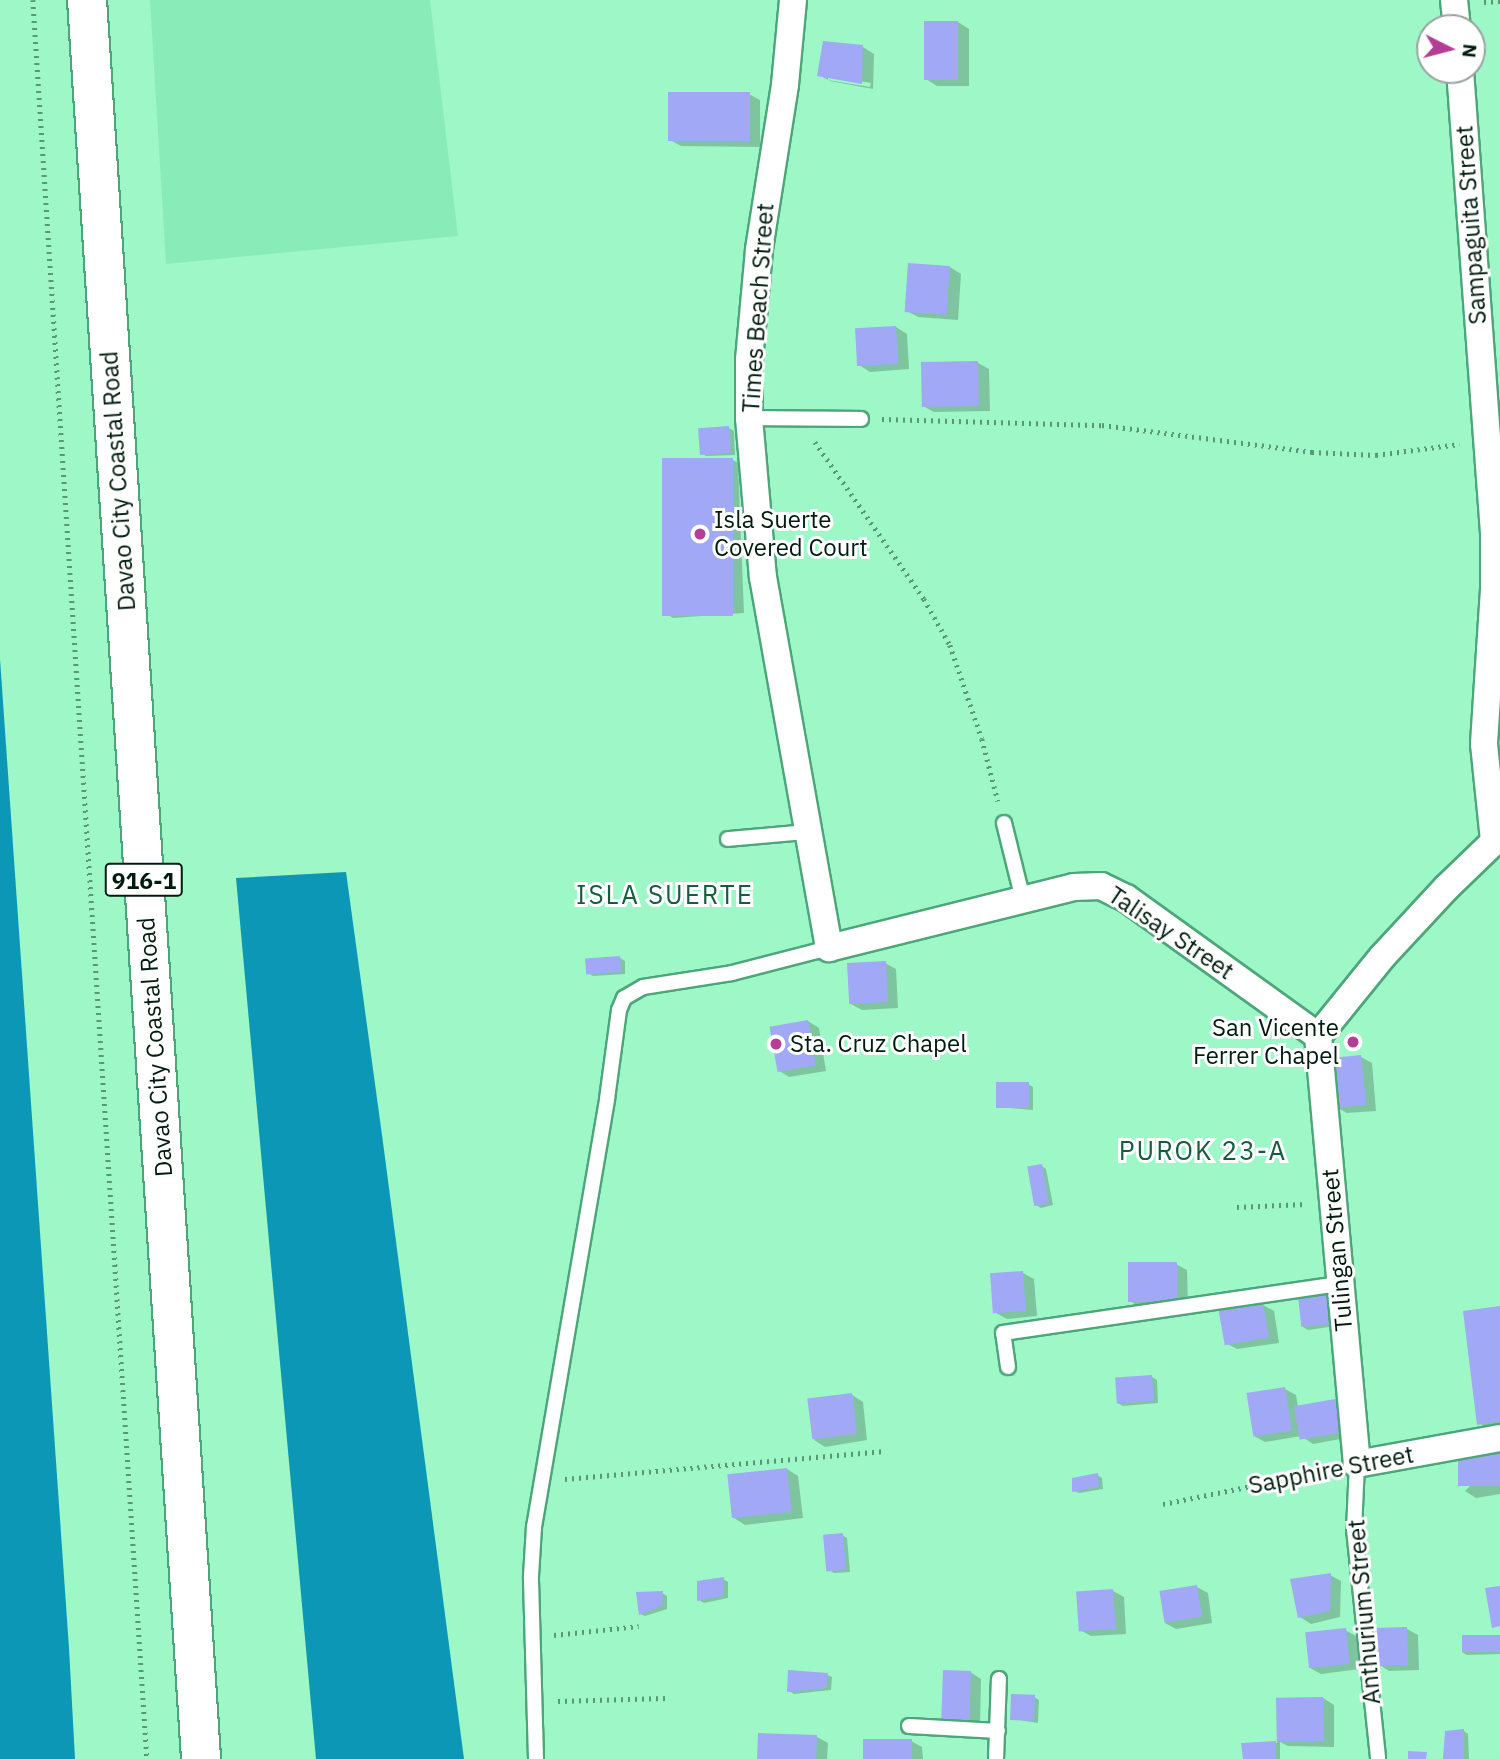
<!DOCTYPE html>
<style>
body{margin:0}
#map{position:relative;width:1500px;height:1759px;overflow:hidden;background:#9ef7c7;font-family:"IBM Plex Sans",sans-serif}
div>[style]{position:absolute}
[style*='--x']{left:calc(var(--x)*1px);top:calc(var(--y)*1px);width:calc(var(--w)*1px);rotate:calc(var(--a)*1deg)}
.built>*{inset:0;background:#89ecb8}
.water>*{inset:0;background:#0b97b5}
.shadow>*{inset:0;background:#0003}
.building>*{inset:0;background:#a1a8f6;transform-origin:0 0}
.path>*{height:4.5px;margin-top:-2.25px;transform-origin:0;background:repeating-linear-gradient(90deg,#599776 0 2px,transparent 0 7px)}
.roads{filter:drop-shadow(2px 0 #4da679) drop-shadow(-2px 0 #4da679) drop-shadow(0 2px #4da679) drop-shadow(0 -2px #4da679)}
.lane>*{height:14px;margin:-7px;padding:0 7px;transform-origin:7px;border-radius:7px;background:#fff}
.street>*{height:26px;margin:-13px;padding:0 13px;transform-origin:13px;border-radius:13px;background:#fff}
.primary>*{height:38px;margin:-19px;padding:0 19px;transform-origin:19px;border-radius:19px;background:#fff}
.dots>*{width:19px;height:19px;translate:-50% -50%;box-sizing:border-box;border:4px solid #fff;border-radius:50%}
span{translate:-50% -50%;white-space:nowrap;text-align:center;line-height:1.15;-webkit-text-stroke:6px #fff;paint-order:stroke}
.shield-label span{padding:2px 5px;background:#fff;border:2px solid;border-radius:5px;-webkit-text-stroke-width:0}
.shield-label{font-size:23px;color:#011c0f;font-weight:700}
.street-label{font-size:24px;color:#011c0f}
.poi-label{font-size:24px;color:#011c0f}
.left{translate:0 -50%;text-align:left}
.right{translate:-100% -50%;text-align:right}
.neighbourhood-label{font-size:26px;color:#155d3d;letter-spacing:2px}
.north{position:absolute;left:1416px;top:14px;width:70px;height:70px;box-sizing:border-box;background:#fff;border:2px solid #99a49f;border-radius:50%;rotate:96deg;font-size:19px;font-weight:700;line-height:28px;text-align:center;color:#011c0f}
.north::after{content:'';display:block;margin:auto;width:24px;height:32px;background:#b43e96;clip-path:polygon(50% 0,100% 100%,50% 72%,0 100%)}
</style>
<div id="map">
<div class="built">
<i style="clip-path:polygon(150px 0,430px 0,458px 236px,166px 264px)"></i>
</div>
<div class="water">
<i style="clip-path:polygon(0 659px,69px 1648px,75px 1759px,0 1759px)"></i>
<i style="clip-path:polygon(346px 872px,382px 1135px,464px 1759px,316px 1759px,236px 878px)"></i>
</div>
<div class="shadow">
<i style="clip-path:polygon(958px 22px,969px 29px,969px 86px,937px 86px,926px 79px)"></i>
<i style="clip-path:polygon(evenodd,863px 47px,874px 54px,873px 89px,830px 81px,819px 75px,863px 47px,828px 76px,871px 83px,870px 87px,828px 80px,828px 76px)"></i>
<i style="clip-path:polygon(749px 94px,760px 100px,760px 147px,681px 146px,670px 140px)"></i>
<i style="clip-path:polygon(950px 267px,961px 274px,958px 320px,918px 317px,907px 311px)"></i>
<i style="clip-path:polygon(896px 327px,907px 334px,909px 369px,870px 372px,859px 365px)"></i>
<i style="clip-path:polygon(978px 363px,989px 369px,990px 411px,934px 412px,923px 406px)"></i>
<i style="clip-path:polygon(729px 428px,734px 431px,735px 455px,706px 456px,701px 453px)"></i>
<i style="clip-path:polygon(733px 460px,738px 463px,744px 613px,673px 618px,668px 615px)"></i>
<i style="clip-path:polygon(620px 958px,625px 961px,625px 974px,593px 976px,588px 973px)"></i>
<i style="clip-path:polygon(885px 963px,896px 969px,898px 1008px,862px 1010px,851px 1004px)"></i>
<i style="clip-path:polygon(808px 1021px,819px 1028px,826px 1071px,789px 1077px,778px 1070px)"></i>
<i style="clip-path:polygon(1361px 1057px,1372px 1063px,1376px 1111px,1347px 1113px,1336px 1107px)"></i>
<i style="clip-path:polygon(1028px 1084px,1033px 1087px,1033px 1110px,998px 1107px)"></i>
<i style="clip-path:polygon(1042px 1166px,1046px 1169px,1053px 1205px,1041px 1208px,1036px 1205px)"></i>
<i style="clip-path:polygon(1176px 1264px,1187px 1270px,1188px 1307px,1141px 1308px,1130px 1301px)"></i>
<i style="clip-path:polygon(1023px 1273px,1034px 1279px,1037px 1316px,1007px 1319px,996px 1313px)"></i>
<i style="clip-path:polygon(1333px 1299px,1336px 1326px,1308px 1330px,1303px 1327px)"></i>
<i style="clip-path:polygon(1263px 1305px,1274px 1311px,1279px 1343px,1237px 1349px,1226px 1343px)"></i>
<i style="clip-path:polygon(1500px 1307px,1500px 1424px,1484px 1426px,1479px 1423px)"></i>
<i style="clip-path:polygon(1152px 1377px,1157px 1380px,1158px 1403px,1123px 1406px,1118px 1403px)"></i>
<i style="clip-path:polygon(1285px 1389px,1296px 1395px,1298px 1407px,1357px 1436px,1313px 1444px,1301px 1436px,1265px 1442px,1254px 1436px)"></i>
<i style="clip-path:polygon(852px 1395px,863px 1402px,867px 1440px,825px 1447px,814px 1440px)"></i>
<i style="clip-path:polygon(1500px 1456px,1500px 1494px,1476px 1498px,1465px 1491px)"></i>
<i style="clip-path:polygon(787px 1469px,798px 1476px,803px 1518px,745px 1525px,734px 1518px)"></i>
<i style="clip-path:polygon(1097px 1475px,1102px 1478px,1103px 1489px,1079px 1493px,1074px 1491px)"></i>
<i style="clip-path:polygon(842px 1535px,847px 1538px,850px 1572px,834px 1573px,829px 1570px)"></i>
<i style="clip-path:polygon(1330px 1575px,1341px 1581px,1340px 1617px,1311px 1624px,1300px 1617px)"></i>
<i style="clip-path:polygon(723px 1579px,728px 1582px,728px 1598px,704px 1603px,699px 1600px)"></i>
<i style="clip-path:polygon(1197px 1587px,1208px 1593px,1212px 1623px,1176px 1629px,1165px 1623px)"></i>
<i style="clip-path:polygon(1113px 1591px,1124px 1597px,1126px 1634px,1091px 1636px,1080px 1630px)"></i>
<i style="clip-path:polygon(662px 1593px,667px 1596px,667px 1609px,645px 1616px,640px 1614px)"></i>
<i style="clip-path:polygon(1407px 1629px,1418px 1635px,1419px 1670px,1389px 1671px,1378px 1664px)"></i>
<i style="clip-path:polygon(1345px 1630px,1356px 1636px,1360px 1669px,1321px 1674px,1310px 1668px)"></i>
<i style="clip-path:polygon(1500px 1636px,1500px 1654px,1467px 1655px,1462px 1652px)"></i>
<i style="clip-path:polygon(970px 1672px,981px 1679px,980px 1727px,944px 1720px)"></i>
<i style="clip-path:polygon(827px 1675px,832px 1677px,831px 1690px,794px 1694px,789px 1691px)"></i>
<i style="clip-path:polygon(1034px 1697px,1039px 1700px,1038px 1723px,1012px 1719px)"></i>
<i style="clip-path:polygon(1323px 1698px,1334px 1705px,1334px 1747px,1288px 1746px,1280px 1742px,1280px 1759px,1245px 1759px,1243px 1744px,1277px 1743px,1278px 1701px)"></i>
<i style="clip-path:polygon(1464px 1731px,1468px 1734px,1469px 1759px,1445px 1759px)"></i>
<i style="clip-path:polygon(817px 1737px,828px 1743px,827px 1759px,758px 1759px)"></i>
<i style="clip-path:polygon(911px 1741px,922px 1747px,923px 1759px,865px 1759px)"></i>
</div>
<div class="building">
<i style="left:924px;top:21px;width:34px;height:59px"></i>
<i style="clip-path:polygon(823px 41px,863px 45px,862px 84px,817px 76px)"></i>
<i style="left:668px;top:92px;width:82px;height:49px"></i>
<i style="left:908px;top:263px;width:42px;height:49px;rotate:4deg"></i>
<i style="left:896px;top:326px;width:38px;height:41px;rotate:87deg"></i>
<i style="left:978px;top:361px;width:45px;height:57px;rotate:89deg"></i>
<i style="left:729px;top:426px;width:27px;height:31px;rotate:86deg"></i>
<i style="left:662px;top:458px;width:71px;height:158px"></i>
<i style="left:620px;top:956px;width:16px;height:35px;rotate:86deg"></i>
<i style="left:886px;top:961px;width:41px;height:39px;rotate:87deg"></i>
<i style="left:808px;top:1020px;width:46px;height:39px;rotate:80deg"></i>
<i style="left:1361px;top:1055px;width:50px;height:31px;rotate:84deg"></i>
<i style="left:996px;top:1082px;width:33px;height:26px"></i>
<i style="left:1042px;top:1164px;width:40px;height:15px;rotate:80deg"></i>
<i style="left:1177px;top:1262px;width:40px;height:49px;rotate:90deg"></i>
<i style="left:1023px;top:1271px;width:40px;height:33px;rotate:86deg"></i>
<i style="left:1329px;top:1294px;width:30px;height:31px;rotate:84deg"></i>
<i style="left:1263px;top:1303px;width:35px;height:45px;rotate:80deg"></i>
<i style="clip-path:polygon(1500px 1306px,1500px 1421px,1477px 1425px,1463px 1311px)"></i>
<i style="left:1152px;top:1375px;width:26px;height:37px;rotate:86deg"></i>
<i style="left:1285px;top:1387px;width:44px;height:39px;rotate:81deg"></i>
<i style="left:852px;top:1393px;width:41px;height:45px;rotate:83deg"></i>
<i style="left:1341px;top:1398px;width:34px;height:48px;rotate:80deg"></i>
<i style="left:1500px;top:1454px;width:32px;height:42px;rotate:90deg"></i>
<i style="left:787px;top:1468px;width:44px;height:60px;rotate:84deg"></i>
<i style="clip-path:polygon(1098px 1473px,1099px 1487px,1072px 1492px,1072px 1478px)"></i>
<i style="left:843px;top:1533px;width:37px;height:20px;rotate:85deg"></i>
<i style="clip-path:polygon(1331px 1573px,1330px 1611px,1298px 1618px,1290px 1579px)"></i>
<i style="clip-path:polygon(724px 1577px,723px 1596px,697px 1601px,697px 1581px)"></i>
<i style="left:1197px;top:1585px;width:32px;height:38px;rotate:81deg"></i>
<i style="clip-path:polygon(1500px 1586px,1500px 1626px,1492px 1628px,1485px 1588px)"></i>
<i style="left:1113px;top:1589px;width:40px;height:37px;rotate:86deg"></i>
<i style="clip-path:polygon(663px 1591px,662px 1606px,639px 1615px,636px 1592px)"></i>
<i style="left:1407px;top:1627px;width:38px;height:32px;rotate:88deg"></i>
<i style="left:1346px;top:1628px;width:36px;height:41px;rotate:84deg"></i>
<i style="left:1500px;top:1635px;width:17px;height:38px;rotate:90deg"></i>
<i style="clip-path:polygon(788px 1670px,828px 1673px,826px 1688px,787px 1692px)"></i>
<i style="left:943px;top:1670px;width:28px;height:51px;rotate:2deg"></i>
<i style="left:1011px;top:1694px;width:24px;height:26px;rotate:2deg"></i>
<i style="left:1323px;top:1697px;width:44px;height:47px;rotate:89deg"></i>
<i style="clip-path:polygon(1464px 1729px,1464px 1759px,1443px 1759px,1445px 1731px)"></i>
<i style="left:758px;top:1733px;width:59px;height:26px;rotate:2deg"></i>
<i style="left:912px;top:1739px;width:20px;height:49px;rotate:90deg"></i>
<i style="clip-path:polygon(1276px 1741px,1276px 1759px,1243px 1759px,1241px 1743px)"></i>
<i style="clip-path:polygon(1408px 1751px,1427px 1752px,1426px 1759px,1408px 1759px)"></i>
</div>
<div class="path">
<i style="--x:33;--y:0;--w:1763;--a:86.29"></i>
<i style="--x:1484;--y:2;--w:16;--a:-4"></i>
<i style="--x:882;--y:419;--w:220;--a:1.6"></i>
<i style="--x:1102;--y:425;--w:212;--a:7.3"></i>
<i style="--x:1312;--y:452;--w:64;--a:2.7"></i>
<i style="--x:1376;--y:455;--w:84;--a:-7.5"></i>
<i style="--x:815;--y:442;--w:191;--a:55.2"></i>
<i style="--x:924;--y:599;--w:53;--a:60.5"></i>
<i style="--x:950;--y:645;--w:99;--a:71.2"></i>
<i style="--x:982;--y:739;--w:64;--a:75.5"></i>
<i style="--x:1237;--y:1207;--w:69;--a:-2.5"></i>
<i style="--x:565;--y:1479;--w:321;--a:-5"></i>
<i style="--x:1163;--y:1504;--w:170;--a:-11.5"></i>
<i style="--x:554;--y:1635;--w:85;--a:-6"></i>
<i style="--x:558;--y:1701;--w:107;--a:-1.6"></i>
</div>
<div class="roads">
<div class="lane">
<i style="--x:749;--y:418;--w:112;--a:0.5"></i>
<i style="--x:1004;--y:823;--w:79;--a:76.1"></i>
<i style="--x:728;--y:839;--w:79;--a:-5.1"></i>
<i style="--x:1008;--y:1367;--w:34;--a:-98"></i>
<i style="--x:1003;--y:1333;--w:341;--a:-8.3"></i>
<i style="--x:1357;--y:1464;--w:65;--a:92.6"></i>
<i style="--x:1354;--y:1529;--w:231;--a:84"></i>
<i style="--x:909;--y:1726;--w:89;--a:3.2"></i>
<i style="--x:536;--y:1759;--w:183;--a:-91.6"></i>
<i style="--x:531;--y:1576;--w:49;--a:-86.5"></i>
<i style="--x:534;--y:1527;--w:434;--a:-80.3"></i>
<i style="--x:607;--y:1099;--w:90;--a:-82.3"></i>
<i style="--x:619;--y:1010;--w:13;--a:-67"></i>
<i style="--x:624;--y:998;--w:22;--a:-30"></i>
<i style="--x:643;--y:987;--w:90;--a:-8.9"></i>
<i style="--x:732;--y:973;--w:100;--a:-14.5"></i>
<i style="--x:996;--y:1759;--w:80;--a:-87.9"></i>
</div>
<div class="street">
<i style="--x:793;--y:0;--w:85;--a:95.4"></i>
<i style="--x:785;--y:85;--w:167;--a:99"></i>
<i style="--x:759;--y:250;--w:110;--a:95.2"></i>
<i style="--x:749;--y:360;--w:58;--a:90"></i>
<i style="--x:749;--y:418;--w:160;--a:85"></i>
<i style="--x:763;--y:577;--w:377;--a:79.9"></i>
<i style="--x:829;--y:948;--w:252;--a:-14"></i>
<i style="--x:1074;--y:887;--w:27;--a:-2"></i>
<i style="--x:1101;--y:886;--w:28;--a:26"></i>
<i style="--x:1126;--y:898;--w:236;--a:35.7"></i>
<i style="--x:1454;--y:0;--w:28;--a:84"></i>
<i style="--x:1460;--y:70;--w:469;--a:85.8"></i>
<i style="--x:1494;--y:538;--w:51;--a:90"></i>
<i style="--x:1494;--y:589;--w:155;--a:93.7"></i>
<i style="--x:1484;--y:744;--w:97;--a:84.1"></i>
<i style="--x:1318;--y:1036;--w:430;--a:84.8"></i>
<i style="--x:1357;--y:1464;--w:145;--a:-10.3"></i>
<i style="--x:1318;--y:1036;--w:102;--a:-51"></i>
<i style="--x:1382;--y:957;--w:96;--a:-47.1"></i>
<i style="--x:1447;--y:887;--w:74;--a:-43.9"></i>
</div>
<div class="primary">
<i style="--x:87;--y:0;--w:1763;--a:86.29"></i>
</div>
</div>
<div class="dots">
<i style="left:700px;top:534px;background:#b43e96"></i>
<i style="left:1353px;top:1042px;background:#b43e96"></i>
<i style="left:776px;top:1044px;background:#b43e96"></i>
</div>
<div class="shield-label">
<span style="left:144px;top:880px">916-1</span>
</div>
<div class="street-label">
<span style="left:1471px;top:225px;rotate:-94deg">Sampaguita Street</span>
<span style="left:758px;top:308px;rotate:-86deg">Times Beach Street</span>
<span style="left:118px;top:481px;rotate:-94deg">Davao City Coastal Road</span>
<span style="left:1171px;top:933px;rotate:34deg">Talisay Street</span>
<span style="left:155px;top:1047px;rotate:-94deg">Davao City Coastal Road</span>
<span style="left:1337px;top:1250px;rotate:-95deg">Tulingan Street</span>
<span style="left:1331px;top:1470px;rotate:-11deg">Sapphire Street</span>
<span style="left:1364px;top:1612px;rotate:-95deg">Anthurium Street</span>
</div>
<div class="poi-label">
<span class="left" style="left:714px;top:534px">Isla Suerte<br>Covered Court</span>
<span class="right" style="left:1339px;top:1042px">San Vicente<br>Ferrer Chapel</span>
<span class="left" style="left:790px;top:1044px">Sta. Cruz Chapel</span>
</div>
<div class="neighbourhood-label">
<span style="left:665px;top:895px">ISLA SUERTE</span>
<span style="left:1203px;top:1151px">PUROK 23-A</span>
</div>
<div class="north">N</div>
</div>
